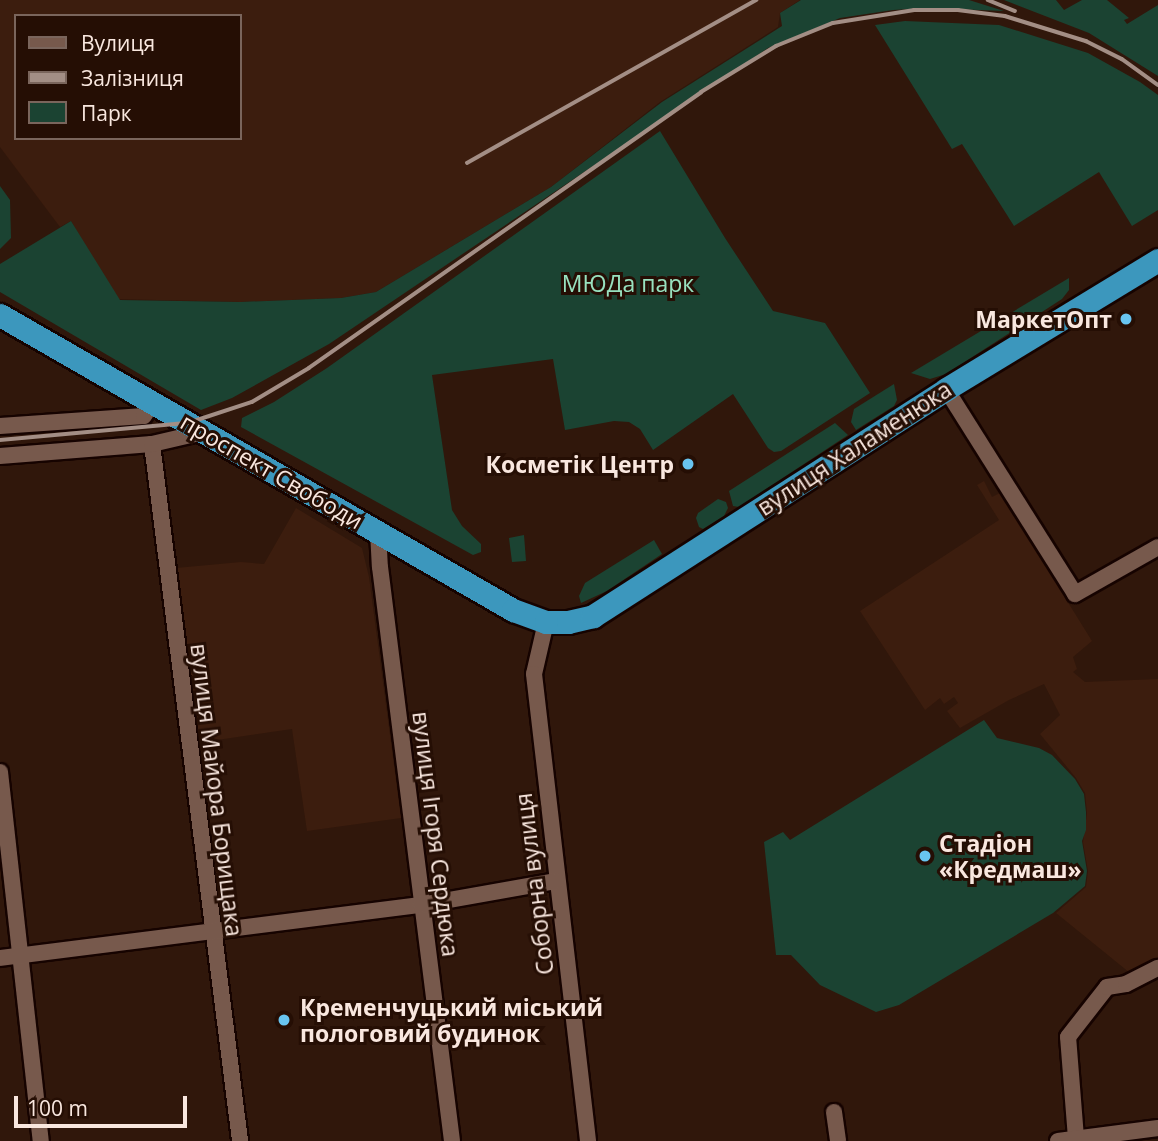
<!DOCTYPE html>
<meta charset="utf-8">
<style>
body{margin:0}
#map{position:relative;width:1158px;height:1141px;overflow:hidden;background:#30170b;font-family:"Open Sans",sans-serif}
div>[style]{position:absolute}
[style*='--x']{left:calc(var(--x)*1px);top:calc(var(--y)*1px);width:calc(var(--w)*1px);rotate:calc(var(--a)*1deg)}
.built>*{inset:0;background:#3c1d0e}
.green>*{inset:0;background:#1b4332}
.roads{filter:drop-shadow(2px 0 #160300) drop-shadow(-2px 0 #160300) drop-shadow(0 2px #160300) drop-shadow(0 -2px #160300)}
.minor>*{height:16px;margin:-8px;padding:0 8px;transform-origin:8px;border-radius:8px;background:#77594c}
.highway>*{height:23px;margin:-11.5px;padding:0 11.5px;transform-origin:11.5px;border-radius:11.5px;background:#3c97bd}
.rail>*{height:3.5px;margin:-1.75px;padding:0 1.75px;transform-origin:1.75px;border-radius:1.75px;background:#a38e85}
.dots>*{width:19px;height:19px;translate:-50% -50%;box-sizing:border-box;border:4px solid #250e04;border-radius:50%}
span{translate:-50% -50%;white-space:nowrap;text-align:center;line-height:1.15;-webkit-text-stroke:6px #250e04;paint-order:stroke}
.park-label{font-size:23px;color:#98e1bf}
.poi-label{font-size:23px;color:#f9e7df;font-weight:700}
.right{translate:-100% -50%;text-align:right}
.left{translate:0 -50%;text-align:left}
.street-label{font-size:23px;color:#f9e7df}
.legend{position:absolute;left:14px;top:14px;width:228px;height:126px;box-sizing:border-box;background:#250e04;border:2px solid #7a655c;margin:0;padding:9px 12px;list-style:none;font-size:21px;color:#f9e7df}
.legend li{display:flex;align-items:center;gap:14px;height:35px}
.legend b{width:35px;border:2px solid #7a655c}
.scale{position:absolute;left:14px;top:1096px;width:173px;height:32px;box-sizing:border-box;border:4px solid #f9e7df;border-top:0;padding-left:9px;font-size:21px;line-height:24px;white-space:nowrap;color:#f9e7df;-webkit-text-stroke:5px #250e04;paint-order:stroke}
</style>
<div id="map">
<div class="built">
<i style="clip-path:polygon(evenodd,0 0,800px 0,780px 13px,778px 27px,660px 102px,551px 187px,376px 292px,341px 298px,240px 302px,116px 299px,71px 221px,60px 227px,0 147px,0 0,16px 16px,240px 16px,240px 138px,16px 138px,16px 16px)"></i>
<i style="clip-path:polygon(984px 481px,992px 497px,1000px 493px,1092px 641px,1073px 657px,1077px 669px,1073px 672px,1085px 682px,1158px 679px,1158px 960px,1130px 973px,1056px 913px,1086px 887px,1088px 871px,1083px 842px,1087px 813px,1085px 793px,1076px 778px,1040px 734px,1060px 715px,1044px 684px,1009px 700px,960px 728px,947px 711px,958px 703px,954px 697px,944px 704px,940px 698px,925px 710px,860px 611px,999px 520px,977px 485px)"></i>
<i style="clip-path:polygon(296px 508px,362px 548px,369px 577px,401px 818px,307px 831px,292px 729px,197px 743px,176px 568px,241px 562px,264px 564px)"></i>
</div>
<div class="green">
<i style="clip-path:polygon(801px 0,969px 0,1004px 11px,927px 8px,893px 10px,840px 18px,768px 48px,329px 344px,232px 398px,201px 410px,0 292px,0 264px,71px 221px,120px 300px,240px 302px,341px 298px,376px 292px,551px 187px,662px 102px,782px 26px,780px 13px)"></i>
<i style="clip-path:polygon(1004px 0,1056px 0,1064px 10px,1082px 0,1107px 0,1129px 18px,1124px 20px,1127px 24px,1158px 5px,1158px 76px,1089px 33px)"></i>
<i style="clip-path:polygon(905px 21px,999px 25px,1088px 53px,1140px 82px,1158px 95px,1158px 210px,1132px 226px,1099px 172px,1014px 226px,962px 144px,952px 149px,875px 25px)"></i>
<i style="clip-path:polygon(660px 131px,725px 238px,773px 311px,825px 323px,870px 393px,781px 451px,774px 452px,768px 448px,733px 394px,653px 450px,640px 429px,629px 422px,614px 421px,565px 430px,553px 359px,432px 375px,452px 510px,462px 526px,481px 544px,481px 552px,473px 555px,241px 427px,242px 418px,274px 402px,327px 368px)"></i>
<i style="clip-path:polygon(0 186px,10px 200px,11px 238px,0 249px)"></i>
<i style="clip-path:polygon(1069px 278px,1069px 290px,1062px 299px,946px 374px,930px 379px,911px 373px)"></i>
<i style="clip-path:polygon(894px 384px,897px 400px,894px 406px,856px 430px,851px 422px,854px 409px)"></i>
<i style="clip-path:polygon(835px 423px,848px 435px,739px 507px,733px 506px,729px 491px)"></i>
<i style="clip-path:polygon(718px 499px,726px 502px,728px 508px,724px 516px,703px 529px,699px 527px,696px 518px,698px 513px)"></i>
<i style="clip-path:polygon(524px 535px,526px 561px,512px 562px,509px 538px)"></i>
<i style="clip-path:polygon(654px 540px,662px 554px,607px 591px,581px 603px,579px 596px,585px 583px)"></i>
<i style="clip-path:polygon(984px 720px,997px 738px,1039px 748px,1052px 755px,1075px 779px,1084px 794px,1086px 812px,1086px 830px,1082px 841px,1087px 871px,1085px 886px,1053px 913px,899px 1005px,876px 1012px,820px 985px,791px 955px,776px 955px,764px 842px,783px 832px,790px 840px)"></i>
</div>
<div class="roads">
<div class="minor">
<i style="--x:946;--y:389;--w:242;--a:57.8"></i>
<i style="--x:1075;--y:594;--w:95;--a:-29.5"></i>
<i style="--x:0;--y:426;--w:144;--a:-4"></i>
<i style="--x:144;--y:416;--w:17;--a:-57"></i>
<i style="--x:152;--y:444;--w:703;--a:82.8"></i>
<i style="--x:0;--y:456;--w:152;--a:-4.5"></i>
<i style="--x:152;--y:444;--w:53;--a:-13"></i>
<i style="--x:378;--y:531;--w:36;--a:87"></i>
<i style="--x:380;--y:567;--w:578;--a:82.85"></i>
<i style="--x:546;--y:622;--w:53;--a:103"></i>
<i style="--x:534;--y:674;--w:470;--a:83.4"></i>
<i style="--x:0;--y:772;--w:371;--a:83.7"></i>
<i style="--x:0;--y:958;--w:424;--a:-7.2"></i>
<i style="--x:421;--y:905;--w:137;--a:-10.1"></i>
<i style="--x:834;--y:1112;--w:29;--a:82"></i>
<i style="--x:1076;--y:1138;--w:101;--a:-94.5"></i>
<i style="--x:1068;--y:1037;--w:63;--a:-52"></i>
<i style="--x:1107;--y:987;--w:19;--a:-9"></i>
<i style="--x:1126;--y:984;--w:36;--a:-27"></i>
<i style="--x:1058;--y:1141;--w:101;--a:-7.4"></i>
</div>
<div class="highway">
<i style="--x:0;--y:315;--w:592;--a:29.9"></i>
<i style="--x:513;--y:610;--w:35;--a:20"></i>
<i style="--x:546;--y:622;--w:22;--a:0"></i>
<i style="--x:568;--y:622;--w:26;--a:-13"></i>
<i style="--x:593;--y:616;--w:420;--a:-32.7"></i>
<i style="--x:946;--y:389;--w:248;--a:-31.3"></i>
</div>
</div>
<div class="rail">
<i style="--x:988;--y:0;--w:29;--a:22"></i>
<i style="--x:467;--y:163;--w:332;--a:-29.4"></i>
<i style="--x:0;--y:440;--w:189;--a:-5.2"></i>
<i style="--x:188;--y:423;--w:67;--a:-18.2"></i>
<i style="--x:252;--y:402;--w:66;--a:-30.8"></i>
<i style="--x:309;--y:368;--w:479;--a:-35.1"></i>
<i style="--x:701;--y:92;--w:88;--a:-31.5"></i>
<i style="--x:776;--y:46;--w:61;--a:-22"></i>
<i style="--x:833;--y:23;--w:82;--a:-9.1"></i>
<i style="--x:914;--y:10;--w:44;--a:0"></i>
<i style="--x:958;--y:10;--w:47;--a:7.3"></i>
<i style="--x:1005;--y:16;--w:85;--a:17.2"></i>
<i style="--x:1086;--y:41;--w:40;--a:26.6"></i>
<i style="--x:1122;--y:59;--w:44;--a:35.8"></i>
</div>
<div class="dots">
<i style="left:1126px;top:319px;background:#68c4f0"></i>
<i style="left:688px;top:464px;background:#68c4f0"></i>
<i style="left:925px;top:856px;background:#68c4f0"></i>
<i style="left:284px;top:1020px;background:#68c4f0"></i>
</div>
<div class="park-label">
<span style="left:628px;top:283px">МЮДа парк</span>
</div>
<div class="poi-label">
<span class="right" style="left:1112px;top:319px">МаркетОпт</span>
<span class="right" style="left:674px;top:464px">Косметік Центр</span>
<span class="left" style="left:939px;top:856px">Стадіон<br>«Кредмаш»</span>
<span class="left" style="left:300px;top:1020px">Кременчуцький міський<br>пологовий будинок</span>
</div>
<div class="street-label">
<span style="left:854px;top:448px;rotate:-33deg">вулиця Халаменюка</span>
<span style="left:272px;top:471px;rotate:30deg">проспект Свободи</span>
<span style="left:217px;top:790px;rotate:83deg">вулиця Майора Борищака</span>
<span style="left:436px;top:834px;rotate:83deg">вулиця Ігоря Сердюка</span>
<span style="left:534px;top:884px;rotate:-97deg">Соборна вулиця</span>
</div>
<ul class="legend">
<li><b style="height:9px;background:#77594c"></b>Вулиця</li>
<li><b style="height:9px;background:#a38e85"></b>Залізниця</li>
<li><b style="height:19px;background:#1b4332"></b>Парк</li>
</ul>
<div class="scale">100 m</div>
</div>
